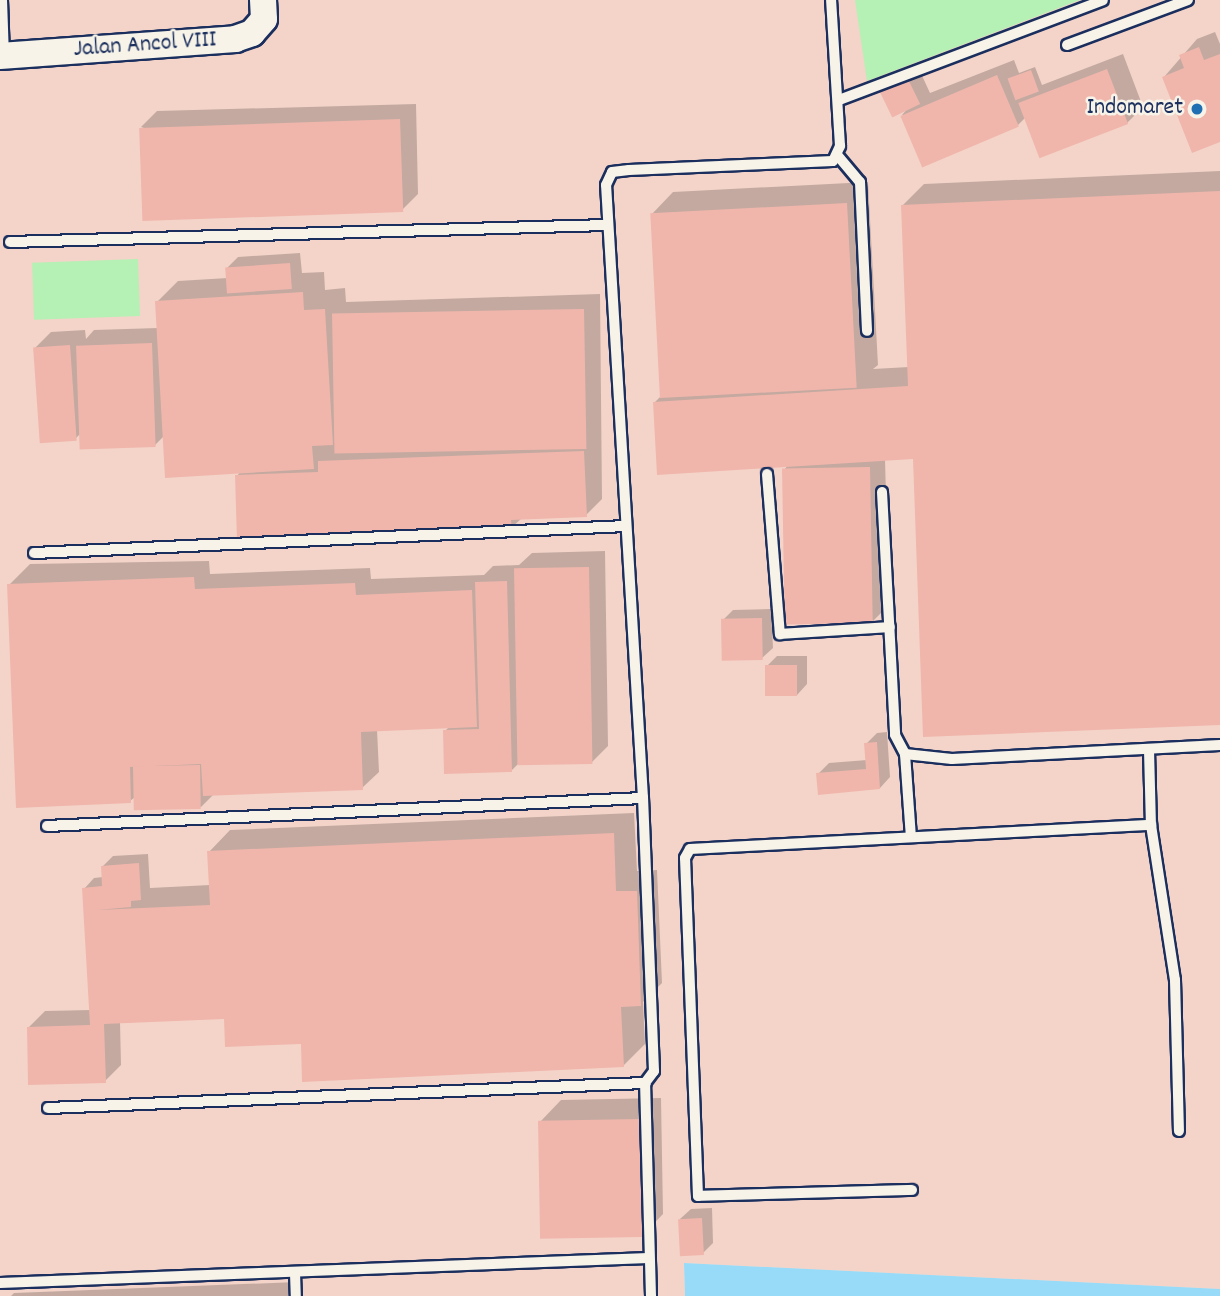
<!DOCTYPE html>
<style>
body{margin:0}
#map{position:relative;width:1220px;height:1296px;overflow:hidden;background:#f5e1d6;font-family:Dekko,sans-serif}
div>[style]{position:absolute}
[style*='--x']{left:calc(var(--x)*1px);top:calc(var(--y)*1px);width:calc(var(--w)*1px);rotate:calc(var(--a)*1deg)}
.built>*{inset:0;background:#f4d4c9}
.green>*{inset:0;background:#b5f0b4;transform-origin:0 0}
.water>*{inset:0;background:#97dbf9}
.shadow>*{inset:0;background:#0003}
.building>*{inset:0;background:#f0b6ac;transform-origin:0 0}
.roads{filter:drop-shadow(2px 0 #1b2f5e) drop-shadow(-2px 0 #1b2f5e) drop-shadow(0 2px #1b2f5e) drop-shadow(0 -2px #1b2f5e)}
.service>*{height:10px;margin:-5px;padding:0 5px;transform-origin:5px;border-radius:5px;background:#f7f3e8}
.tertiary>*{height:26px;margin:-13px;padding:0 13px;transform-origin:13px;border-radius:13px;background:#f7f3e8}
.dots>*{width:19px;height:19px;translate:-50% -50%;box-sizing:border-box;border:4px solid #f7f3e8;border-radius:50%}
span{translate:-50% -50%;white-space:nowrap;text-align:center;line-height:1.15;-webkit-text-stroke:5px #f7f3e8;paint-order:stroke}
.street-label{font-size:24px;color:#1b2f5e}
.poi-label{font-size:24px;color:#1b2f5e}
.right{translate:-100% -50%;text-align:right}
</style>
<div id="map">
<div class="built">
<i style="clip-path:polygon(0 0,1220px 0,1220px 1289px,684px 1263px,685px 1296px,0 1296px)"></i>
</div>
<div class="green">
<i style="clip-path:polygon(855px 0,1080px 0,867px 81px)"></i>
<i style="left:138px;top:259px;width:57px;height:106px;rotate:88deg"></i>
</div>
<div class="water">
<i style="clip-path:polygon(684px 1263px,1220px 1289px,1220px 1296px,685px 1296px)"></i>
</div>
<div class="shadow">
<i style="clip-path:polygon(1215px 32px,1220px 44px,1220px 140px,1164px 77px,1197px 39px)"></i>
<i style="clip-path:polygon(1123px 54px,1143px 107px,1127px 123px,1026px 117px,1018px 125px,902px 115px,908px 108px,881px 90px,918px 67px,930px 93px,1014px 60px,1019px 73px,1035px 67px,1042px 85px)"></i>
<i style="clip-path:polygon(416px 104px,418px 194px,402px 210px,141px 127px,157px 111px)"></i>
<i style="clip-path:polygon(1220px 171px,1220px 723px,914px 457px,885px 459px,889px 605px,873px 621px,784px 470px,788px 465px,654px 403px,661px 396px,652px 214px,673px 192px,868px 182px,878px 365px,873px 369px,909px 367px,902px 206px,924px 184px)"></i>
<i style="clip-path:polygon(300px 253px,302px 273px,324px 272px,325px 290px,345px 288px,346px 302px,600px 294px,602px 499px,586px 515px,522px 518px,511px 528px,237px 476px,240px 472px,164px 436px,155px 445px,81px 433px,75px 439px,35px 348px,51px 332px,85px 330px,86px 339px,94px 330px,158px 328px,157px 302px,178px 281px,228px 278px,227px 268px,238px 257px)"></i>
<i style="clip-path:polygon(605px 551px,608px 746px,592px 762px,518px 764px,512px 770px,445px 731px,450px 726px,377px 729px,379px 772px,362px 788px,214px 794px,201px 807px,135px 797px,130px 801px,9px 585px,30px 564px,209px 561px,210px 574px,370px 568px,371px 579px,484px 575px,493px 566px,519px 565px,532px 553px)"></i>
<i style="clip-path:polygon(771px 609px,773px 648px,762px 658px,723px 620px,733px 610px)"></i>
<i style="clip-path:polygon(777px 656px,807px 656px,807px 684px,797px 695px,766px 667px)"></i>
<i style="clip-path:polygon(887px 732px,890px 777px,880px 788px,818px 774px,829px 763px,867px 760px,866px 744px,877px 733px)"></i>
<i style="clip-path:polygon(634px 813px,637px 871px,657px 870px,662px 983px,643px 1002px,645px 1044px,623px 1066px,303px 1042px,226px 1017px,120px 1022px,121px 1065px,105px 1081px,29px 1027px,45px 1011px,91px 1010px,84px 889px,94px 878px,103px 877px,103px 866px,113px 856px,148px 854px,150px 888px,210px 885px,209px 852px,230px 830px)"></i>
<i style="clip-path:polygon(661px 1098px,663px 1214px,642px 1236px,540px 1122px,561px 1100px)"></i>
<i style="clip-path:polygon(712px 1208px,713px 1243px,703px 1253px,680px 1219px,691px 1209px)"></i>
<i style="clip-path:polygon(297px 1282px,298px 1296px,11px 1296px,14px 1293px)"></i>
</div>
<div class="building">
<i style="clip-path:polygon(1199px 47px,1204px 60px,1220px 54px,1220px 142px,1192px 153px,1162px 77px,1184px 68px,1179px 55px)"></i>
<i style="left:1107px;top:69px;width:59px;height:95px;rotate:69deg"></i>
<i style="left:1031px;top:70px;width:23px;height:25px;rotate:70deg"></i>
<i style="left:997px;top:75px;width:56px;height:105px;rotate:67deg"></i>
<i style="left:907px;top:77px;width:30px;height:31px;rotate:64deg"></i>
<i style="left:400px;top:119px;width:93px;height:261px;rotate:88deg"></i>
<i style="clip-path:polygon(1220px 191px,1220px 725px,923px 737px,913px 459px,657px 475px,653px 402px,908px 386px,901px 205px)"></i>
<i style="left:847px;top:203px;width:185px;height:197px;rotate:87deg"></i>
<i style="left:290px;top:263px;width:26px;height:65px;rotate:86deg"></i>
<i style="clip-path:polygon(303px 292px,304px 310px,325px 309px,333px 445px,312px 446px,314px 469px,165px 478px,155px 301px)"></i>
<i style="left:584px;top:309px;width:140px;height:252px;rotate:89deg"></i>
<i style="left:152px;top:343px;width:104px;height:76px;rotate:88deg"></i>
<i style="left:70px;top:345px;width:96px;height:37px;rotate:86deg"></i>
<i style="clip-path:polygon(584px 451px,587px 517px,511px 520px,512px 530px,237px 541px,235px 475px,318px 472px,318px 461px)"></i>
<i style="left:870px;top:467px;width:156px;height:88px;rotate:89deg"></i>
<i style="left:589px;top:567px;width:197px;height:75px;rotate:89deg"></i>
<i style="clip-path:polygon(194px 577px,195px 589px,355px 583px,356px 595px,472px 590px,477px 727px,361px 732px,363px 790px,203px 796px,201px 764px,130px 767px,131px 803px,16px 808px,7px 584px)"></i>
<i style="clip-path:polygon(507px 581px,512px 772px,444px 774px,443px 730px,479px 729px,475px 582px)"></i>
<i style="left:762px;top:618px;width:42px;height:41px;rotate:89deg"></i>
<i style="left:797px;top:665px;width:31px;height:32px;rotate:90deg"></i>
<i style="clip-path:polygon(877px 742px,880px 789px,818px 795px,816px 773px,866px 769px,864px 743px)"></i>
<i style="left:200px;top:765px;width:44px;height:67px;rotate:89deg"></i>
<i style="clip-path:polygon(614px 833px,616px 891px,637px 891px,641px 1006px,621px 1007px,624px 1067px,302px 1082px,301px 1044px,225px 1047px,224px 1019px,104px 1024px,106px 1083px,28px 1085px,27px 1027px,90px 1025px,82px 888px,102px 886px,101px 866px,139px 863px,141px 900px,131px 901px,131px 907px,97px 910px,210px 905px,207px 851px)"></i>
<i style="left:640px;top:1119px;width:118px;height:102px;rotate:89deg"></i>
<i style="left:702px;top:1218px;width:37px;height:24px;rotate:87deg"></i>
</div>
<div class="roads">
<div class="service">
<i style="--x:2;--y:0;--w:56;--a:88"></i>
<i style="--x:1067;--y:45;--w:129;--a:-20.4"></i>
<i style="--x:839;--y:100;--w:282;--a:-20.7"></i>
<i style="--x:838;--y:156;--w:34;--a:50"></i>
<i style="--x:860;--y:182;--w:149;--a:87.3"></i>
<i style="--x:10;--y:242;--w:597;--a:-1.63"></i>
<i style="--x:767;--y:474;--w:161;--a:85.4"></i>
<i style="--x:780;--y:634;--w:110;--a:-3.6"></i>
<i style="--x:882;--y:492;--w:243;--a:86.9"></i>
<i style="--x:895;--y:735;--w:21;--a:62"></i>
<i style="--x:905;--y:754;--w:47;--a:6.1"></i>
<i style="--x:952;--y:759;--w:268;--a:-3"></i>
<i style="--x:34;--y:553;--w:593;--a:-2.61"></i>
<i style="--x:1149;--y:750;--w:75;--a:88.5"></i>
<i style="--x:1151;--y:825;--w:157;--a:81.2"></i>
<i style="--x:1175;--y:980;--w:151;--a:88.5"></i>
<i style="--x:905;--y:754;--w:83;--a:85.9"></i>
<i style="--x:47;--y:826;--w:597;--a:-2.69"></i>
<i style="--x:48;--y:1108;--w:598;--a:-2.4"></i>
<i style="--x:912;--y:1190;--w:214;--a:178.4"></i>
<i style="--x:698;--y:1196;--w:338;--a:-92.2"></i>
<i style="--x:685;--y:858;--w:10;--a:-61"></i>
<i style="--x:690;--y:849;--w:462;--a:-3"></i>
<i style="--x:295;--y:1273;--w:23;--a:88"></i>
<i style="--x:0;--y:1283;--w:649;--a:-2.21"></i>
<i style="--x:651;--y:1296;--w:213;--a:-91.6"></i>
<i style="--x:645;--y:1083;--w:15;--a:-53"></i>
<i style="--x:654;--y:1071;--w:273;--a:-92.3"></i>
<i style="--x:643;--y:798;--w:614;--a:-93.45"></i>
<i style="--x:606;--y:185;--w:14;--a:-65"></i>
<i style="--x:612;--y:172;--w:17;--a:-7"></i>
<i style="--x:629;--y:170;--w:204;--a:-2.5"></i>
<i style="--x:833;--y:161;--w:17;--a:-65"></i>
<i style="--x:840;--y:146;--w:146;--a:-93.5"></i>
</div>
<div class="tertiary">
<i style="--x:0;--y:56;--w:236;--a:-4.1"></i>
<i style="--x:235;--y:39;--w:18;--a:-19"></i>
<i style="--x:252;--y:33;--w:18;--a:-49"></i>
<i style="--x:264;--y:19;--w:19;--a:-93"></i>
</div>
</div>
<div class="dots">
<i style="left:1197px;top:109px;background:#1f6fb2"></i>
</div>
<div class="street-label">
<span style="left:145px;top:46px;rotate:-4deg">Jalan Ancol VIII</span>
</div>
<div class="poi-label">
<span class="right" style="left:1183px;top:109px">Indomaret</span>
</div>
</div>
